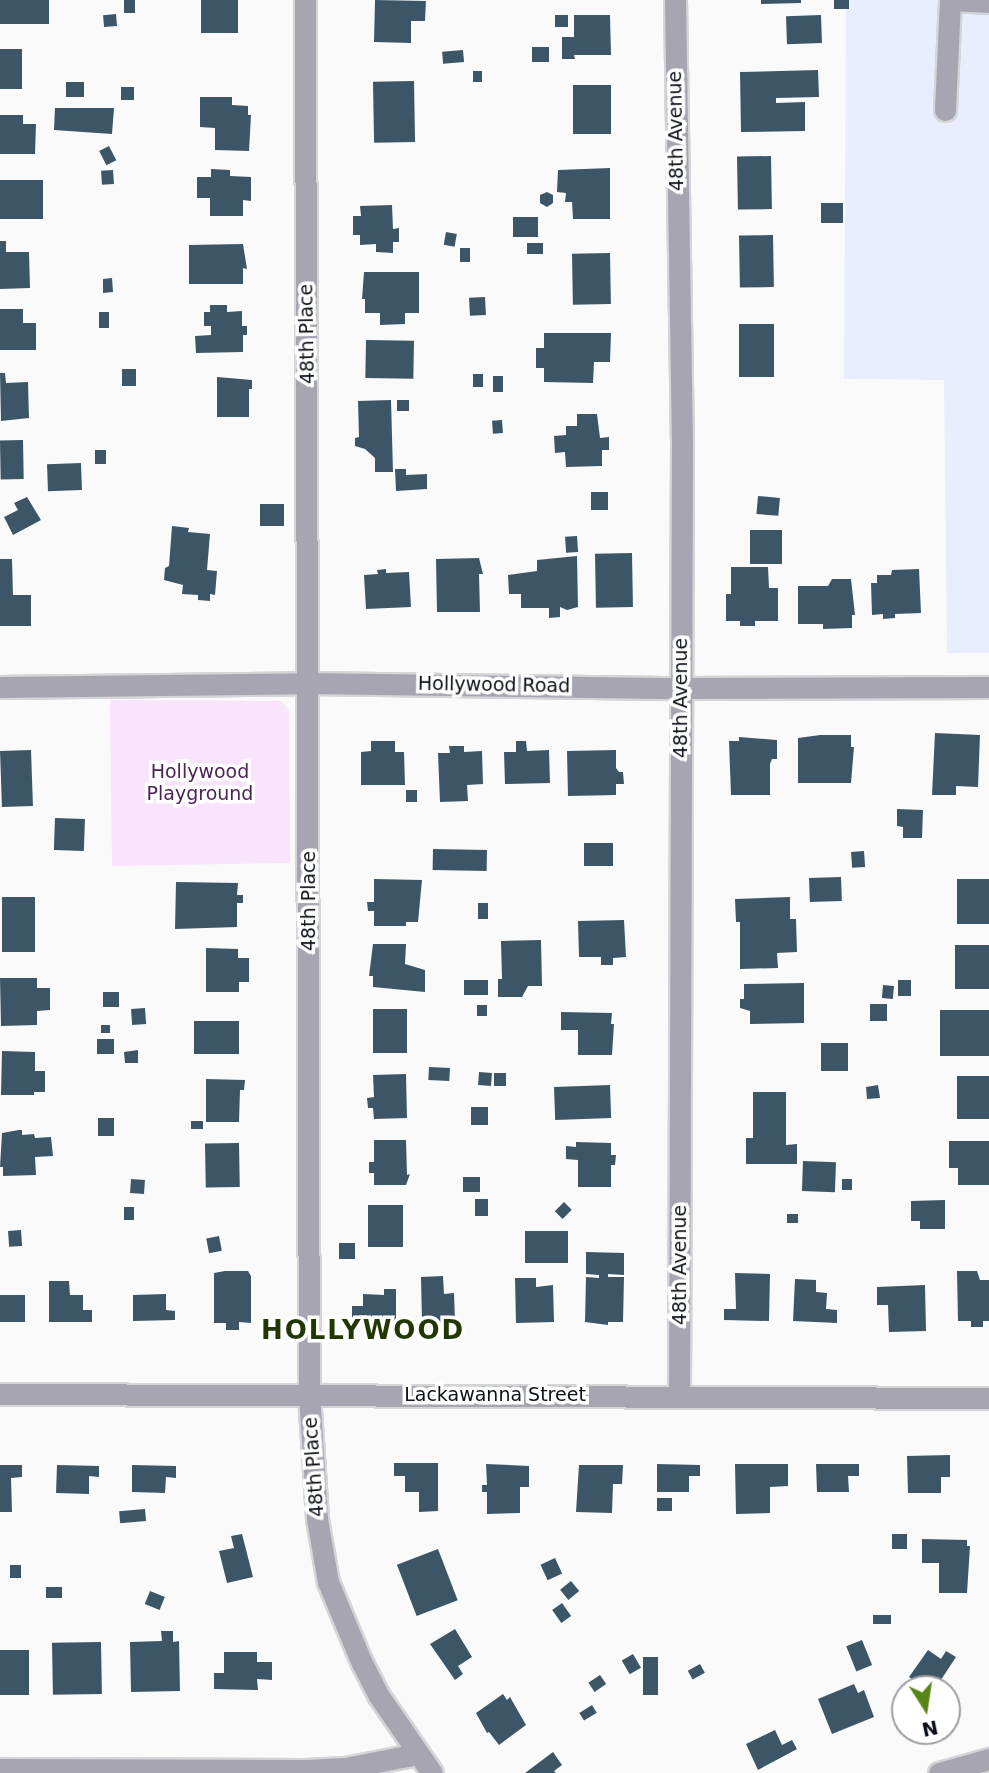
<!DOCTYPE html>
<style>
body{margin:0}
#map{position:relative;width:989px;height:1773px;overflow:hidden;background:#fafafa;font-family:"DejaVu Sans",sans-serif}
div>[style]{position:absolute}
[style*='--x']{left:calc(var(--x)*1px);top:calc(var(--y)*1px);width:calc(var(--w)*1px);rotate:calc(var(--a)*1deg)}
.built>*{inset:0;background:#e8eefd}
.green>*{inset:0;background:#f9e3fd}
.building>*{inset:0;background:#3c5668;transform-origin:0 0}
.roads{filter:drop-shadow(2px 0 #d4d5d6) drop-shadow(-2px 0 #d4d5d6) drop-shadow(0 2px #d4d5d6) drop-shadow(0 -2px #d4d5d6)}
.minor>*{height:21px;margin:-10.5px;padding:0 10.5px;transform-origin:10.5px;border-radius:10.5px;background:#a8a5b3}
span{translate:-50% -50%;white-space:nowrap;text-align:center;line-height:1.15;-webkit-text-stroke:7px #fff;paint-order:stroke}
.street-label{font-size:19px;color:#0c101a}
.park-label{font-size:19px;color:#4d2355}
.district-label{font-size:26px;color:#223804;font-weight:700;letter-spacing:2px}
.north{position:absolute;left:891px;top:1675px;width:70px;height:70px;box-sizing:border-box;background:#fff;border:2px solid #9e9fa3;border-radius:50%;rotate:168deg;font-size:19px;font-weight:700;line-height:28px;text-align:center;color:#0c101a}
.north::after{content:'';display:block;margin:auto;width:24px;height:32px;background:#578616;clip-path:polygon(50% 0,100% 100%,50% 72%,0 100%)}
</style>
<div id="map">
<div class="built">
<i style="clip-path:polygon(846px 0,989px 0,989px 653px,947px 653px,944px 380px,844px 379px)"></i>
</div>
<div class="green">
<i style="clip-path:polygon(110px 700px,281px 701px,289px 710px,290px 863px,112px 866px)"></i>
</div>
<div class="building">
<i style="left:0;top:0;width:49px;height:24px"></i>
<i style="left:124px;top:0;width:11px;height:13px"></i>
<i style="left:201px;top:0;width:37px;height:33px"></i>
<i style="clip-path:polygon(375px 0,426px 1px,425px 21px,411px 21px,411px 43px,374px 42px)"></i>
<i style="clip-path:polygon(761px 0,801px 0,801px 3px,761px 4px)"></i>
<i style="left:834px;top:0;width:15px;height:9px"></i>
<i style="left:116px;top:14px;width:12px;height:13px;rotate:85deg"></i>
<i style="left:555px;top:15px;width:13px;height:12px"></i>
<i style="clip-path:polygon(574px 15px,610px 15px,611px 55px,574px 55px,575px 59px,562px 59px,562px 37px,574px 37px)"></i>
<i style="left:821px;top:15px;width:28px;height:35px;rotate:88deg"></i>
<i style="left:549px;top:47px;width:15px;height:17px;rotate:90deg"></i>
<i style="left:0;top:49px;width:22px;height:40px"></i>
<i style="left:463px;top:50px;width:12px;height:21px;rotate:85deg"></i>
<i style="clip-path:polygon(818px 70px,819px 97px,776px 98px,776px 103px,805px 102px,805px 131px,741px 132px,740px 72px)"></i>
<i style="left:473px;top:71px;width:9px;height:11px"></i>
<i style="left:414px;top:81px;width:61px;height:41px;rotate:89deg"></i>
<i style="left:84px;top:82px;width:15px;height:18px;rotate:90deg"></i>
<i style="left:573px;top:85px;width:38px;height:49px"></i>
<i style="left:121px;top:87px;width:13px;height:13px"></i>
<i style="clip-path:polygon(200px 97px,232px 97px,232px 105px,248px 106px,248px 115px,251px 115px,249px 151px,215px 150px,215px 128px,200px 127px)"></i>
<i style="clip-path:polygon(55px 108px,114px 108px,112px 134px,54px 130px)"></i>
<i style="clip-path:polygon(0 115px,23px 115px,23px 124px,36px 124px,35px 154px,0 154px)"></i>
<i style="left:109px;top:146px;width:16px;height:11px;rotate:63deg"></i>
<i style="left:771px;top:156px;width:53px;height:34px;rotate:89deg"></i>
<i style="clip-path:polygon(610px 168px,610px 219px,573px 219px,572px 202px,565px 202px,566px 193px,557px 192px,558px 170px)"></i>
<i style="clip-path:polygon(211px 169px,230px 170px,230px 176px,251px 177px,251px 201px,243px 200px,243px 216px,210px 216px,210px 198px,197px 198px,197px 177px,211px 177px)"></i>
<i style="left:113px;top:170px;width:14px;height:12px;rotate:86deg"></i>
<i style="left:0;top:180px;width:43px;height:39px"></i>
<i style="clip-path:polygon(547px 192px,553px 195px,553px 203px,547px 207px,540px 203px,540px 195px)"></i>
<i style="left:821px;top:203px;width:22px;height:20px"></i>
<i style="clip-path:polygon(392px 205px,393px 229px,399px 228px,399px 242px,393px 242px,393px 253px,376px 252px,376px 244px,360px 245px,360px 235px,353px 235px,353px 216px,361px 216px,360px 206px)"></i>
<i style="left:513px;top:217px;width:25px;height:20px"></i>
<i style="left:446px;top:232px;width:11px;height:13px;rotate:10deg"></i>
<i style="left:773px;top:235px;width:52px;height:34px;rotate:89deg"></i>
<i style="clip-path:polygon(0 241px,6px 241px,6px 252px,29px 252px,30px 288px,0 289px)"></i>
<i style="left:527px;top:243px;width:16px;height:11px"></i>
<i style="clip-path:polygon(243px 244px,247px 269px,243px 268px,243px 284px,189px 284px,189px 245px)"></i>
<i style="left:460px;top:248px;width:10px;height:14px"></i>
<i style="left:610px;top:253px;width:51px;height:38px;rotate:89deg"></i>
<i style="clip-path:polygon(364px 272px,419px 272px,419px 313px,405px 313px,405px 324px,380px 325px,380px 313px,365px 313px,365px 299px,362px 299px)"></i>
<i style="clip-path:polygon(112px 278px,113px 292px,103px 293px,103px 279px)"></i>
<i style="left:485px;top:297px;width:18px;height:16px;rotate:87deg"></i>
<i style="clip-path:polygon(210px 305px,227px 305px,227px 312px,242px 311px,242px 326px,247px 326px,247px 335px,243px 335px,243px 352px,196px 353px,195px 336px,211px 335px,211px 326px,204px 326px,204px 312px,210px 312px)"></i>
<i style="clip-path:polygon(0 309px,23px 309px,23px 323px,36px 323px,36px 350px,0 350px)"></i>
<i style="left:99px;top:312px;width:10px;height:16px"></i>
<i style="left:739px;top:324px;width:35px;height:53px"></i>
<i style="clip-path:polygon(544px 333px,611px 333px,610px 362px,594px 362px,593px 383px,544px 382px,544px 368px,536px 368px,536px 348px,544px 348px)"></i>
<i style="left:366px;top:340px;width:48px;height:38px;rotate:1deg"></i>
<i style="left:122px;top:369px;width:14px;height:17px"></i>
<i style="clip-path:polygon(0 373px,5px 373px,6px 383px,28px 382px,29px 418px,1px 421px)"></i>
<i style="left:473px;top:374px;width:10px;height:13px"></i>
<i style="left:493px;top:376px;width:10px;height:16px"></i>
<i style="clip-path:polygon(217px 377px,252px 380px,252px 389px,249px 389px,249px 417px,217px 417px)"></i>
<i style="clip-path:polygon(391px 400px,393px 472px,375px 472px,375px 458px,365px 449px,355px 446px,355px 438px,359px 437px,358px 401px)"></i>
<i style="left:397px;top:400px;width:12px;height:11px"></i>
<i style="clip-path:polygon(577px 414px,597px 414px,600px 438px,609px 437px,609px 450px,602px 450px,602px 466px,566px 467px,565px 452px,555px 453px,554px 436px,566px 435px,566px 426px,577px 426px)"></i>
<i style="left:502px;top:420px;width:13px;height:10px;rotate:86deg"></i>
<i style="left:23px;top:440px;width:39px;height:23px;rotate:89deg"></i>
<i style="left:95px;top:450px;width:11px;height:14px"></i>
<i style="left:81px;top:463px;width:27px;height:34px;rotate:88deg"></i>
<i style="clip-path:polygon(395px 469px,406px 469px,406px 475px,427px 474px,427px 489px,396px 491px)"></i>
<i style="left:608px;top:492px;width:18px;height:17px;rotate:90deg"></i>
<i style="left:758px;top:496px;width:22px;height:18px;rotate:5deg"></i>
<i style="clip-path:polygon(27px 497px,41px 520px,13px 535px,4px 517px,18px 510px,14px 503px)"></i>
<i style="left:260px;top:504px;width:24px;height:22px"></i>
<i style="clip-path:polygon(172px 526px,189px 528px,188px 532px,210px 534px,207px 570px,217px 571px,215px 595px,210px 594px,210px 601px,198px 600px,198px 595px,182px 594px,183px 585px,164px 580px,165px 568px,169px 566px)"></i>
<i style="left:750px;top:530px;width:32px;height:34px"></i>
<i style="left:577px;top:536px;width:16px;height:12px;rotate:86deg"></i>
<i style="left:632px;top:553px;width:54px;height:37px;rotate:89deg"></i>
<i style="clip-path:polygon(577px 556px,578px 607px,567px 610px,560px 607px,560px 617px,549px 618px,549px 608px,521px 608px,521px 594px,509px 594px,508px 575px,537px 571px,537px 560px)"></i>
<i style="clip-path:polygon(479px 558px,483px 574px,479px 574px,480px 612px,437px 612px,436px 559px)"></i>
<i style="clip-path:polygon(0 559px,12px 559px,13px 595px,31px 595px,31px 626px,0 626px)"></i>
<i style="clip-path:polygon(731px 567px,768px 567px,769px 588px,778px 588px,778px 621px,755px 621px,755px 626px,740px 626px,740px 621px,726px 621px,726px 594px,731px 594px)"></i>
<i style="clip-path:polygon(386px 569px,386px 573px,409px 572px,411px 607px,366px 609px,364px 575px,378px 574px,377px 570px)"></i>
<i style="clip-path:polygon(919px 569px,921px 613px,895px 614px,895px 618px,883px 619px,883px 614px,872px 615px,871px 583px,877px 583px,877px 575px,891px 575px,892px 570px)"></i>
<i style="clip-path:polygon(832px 579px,851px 579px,855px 615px,852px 615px,852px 628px,823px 629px,823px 624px,798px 624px,798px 586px,828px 586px)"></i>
<i style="clip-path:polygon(935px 733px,980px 735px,978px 787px,956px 786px,956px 795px,932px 795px)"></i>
<i style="clip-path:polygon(820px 735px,851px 735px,851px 747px,854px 747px,851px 783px,798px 783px,798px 738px)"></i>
<i style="clip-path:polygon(739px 737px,777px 740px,777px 759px,772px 759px,770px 764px,770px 795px,731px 795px,729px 741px,739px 741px)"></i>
<i style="clip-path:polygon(371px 741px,395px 741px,395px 752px,404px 752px,405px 785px,361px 785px,361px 752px,371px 751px)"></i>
<i style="clip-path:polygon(516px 741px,526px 741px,527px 751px,549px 750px,550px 783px,505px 784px,504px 752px,516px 752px)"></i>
<i style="clip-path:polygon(449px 746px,464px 746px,464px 752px,482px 751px,483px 784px,467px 785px,468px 801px,440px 802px,438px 753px,450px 753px)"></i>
<i style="left:31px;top:750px;width:56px;height:31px;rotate:88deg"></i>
<i style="clip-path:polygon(616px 750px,616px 768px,619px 772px,623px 772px,624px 784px,616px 784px,616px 795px,568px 796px,567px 751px)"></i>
<i style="left:406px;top:790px;width:11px;height:12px"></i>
<i style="clip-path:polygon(897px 809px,923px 810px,922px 838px,903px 838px,903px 827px,897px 826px)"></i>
<i style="left:55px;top:818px;width:30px;height:32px;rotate:2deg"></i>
<i style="left:584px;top:843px;width:29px;height:23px"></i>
<i style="left:433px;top:849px;width:54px;height:21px;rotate:1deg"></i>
<i style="left:864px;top:851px;width:16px;height:13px;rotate:86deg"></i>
<i style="left:841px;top:877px;width:24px;height:32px;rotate:88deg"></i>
<i style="clip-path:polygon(374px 879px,422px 880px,418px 922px,406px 922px,406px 926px,374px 926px,374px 911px,368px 911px,367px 902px,374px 902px)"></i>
<i style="left:957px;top:879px;width:32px;height:45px"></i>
<i style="clip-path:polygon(176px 882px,238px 883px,237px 895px,243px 895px,243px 903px,237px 903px,237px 927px,175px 929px)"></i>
<i style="left:2px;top:897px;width:33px;height:55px"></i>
<i style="clip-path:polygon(790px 897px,790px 919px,796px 919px,797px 952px,777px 953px,778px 968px,740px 969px,740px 922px,736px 922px,735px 899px)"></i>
<i style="left:478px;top:903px;width:10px;height:16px"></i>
<i style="clip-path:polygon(624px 920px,626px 957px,613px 958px,613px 965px,601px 965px,601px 957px,579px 957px,578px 921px)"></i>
<i style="clip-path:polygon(541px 940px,542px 986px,528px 986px,522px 997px,498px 997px,498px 979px,502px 979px,501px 941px)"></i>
<i style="clip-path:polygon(373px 944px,406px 944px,405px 964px,425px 970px,425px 992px,373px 987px,373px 976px,369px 976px)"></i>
<i style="left:955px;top:945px;width:34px;height:44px"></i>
<i style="clip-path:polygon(206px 948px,238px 949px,238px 958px,249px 958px,249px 982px,239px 982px,239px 992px,206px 992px)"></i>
<i style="clip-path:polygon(0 978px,37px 978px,37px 988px,50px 988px,50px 1010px,37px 1011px,37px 1025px,1px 1026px)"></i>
<i style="left:488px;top:980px;width:15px;height:24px;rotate:90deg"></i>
<i style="left:898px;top:980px;width:13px;height:16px"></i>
<i style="clip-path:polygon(804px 983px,804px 1023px,750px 1024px,750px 1011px,740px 1008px,740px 999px,744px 999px,744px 984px)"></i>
<i style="left:883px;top:985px;width:11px;height:13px;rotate:5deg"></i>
<i style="left:119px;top:992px;width:15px;height:16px;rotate:90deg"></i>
<i style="left:870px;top:1004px;width:17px;height:17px"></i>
<i style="left:477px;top:1005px;width:10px;height:11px"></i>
<i style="left:145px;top:1008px;width:16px;height:14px;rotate:86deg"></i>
<i style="left:407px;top:1009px;width:44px;height:34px;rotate:90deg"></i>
<i style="left:940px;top:1010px;width:49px;height:46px"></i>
<i style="clip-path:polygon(561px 1012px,612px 1013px,611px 1024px,614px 1024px,612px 1055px,578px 1055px,578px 1030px,561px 1030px)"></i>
<i style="left:194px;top:1021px;width:45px;height:33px"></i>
<i style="left:101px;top:1025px;width:9px;height:8px"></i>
<i style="left:97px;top:1039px;width:17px;height:15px"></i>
<i style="left:821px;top:1043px;width:27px;height:28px"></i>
<i style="clip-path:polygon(138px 1050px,138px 1063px,125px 1063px,124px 1052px)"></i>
<i style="clip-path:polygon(2px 1051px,35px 1052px,35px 1071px,45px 1071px,45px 1092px,34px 1092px,34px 1095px,1px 1095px)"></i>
<i style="left:429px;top:1067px;width:21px;height:13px;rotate:3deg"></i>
<i style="left:479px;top:1072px;width:13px;height:13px;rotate:4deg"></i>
<i style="left:494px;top:1073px;width:12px;height:13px"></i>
<i style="clip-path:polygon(406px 1074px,407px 1118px,374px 1119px,373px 1108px,368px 1108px,367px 1098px,374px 1097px,373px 1075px)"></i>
<i style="left:957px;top:1076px;width:32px;height:43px"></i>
<i style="clip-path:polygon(206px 1079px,245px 1080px,244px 1090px,240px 1090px,239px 1122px,206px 1122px)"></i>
<i style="left:610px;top:1085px;width:33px;height:56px;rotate:88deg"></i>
<i style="clip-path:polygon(878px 1085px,880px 1098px,867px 1099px,866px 1087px)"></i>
<i style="clip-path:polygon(753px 1092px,786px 1092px,786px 1145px,797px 1144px,797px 1164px,746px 1164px,746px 1138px,753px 1138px)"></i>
<i style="left:488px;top:1107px;width:18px;height:17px;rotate:90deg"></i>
<i style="left:114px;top:1118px;width:18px;height:16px;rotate:90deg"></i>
<i style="left:191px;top:1121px;width:12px;height:8px"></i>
<i style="clip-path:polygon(19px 1130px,22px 1130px,22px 1135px,34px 1134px,35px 1138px,51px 1137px,53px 1156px,35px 1157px,36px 1175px,3px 1176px,3px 1167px,0 1167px,2px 1133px)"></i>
<i style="clip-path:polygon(374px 1140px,406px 1140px,407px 1175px,410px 1174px,406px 1185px,374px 1185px,374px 1173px,369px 1173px,369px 1162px,374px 1162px)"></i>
<i style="clip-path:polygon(949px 1141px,989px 1141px,989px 1185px,958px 1185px,958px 1168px,949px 1168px)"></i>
<i style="clip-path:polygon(576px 1142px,611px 1143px,611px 1155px,616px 1155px,615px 1165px,611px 1165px,611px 1187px,578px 1187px,578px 1160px,566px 1159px,566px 1146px,576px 1147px)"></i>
<i style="left:239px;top:1143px;width:44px;height:34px;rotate:89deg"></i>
<i style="left:803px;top:1161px;width:33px;height:30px;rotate:2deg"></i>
<i style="left:480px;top:1177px;width:15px;height:17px;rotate:90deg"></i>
<i style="left:131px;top:1179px;width:14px;height:14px;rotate:4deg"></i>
<i style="left:852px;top:1179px;width:11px;height:10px;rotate:90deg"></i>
<i style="left:488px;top:1199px;width:17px;height:13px;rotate:90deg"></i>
<i style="clip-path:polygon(945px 1200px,945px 1229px,920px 1229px,920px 1221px,911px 1221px,911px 1201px)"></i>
<i style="left:564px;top:1202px;width:11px;height:13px;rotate:45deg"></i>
<i style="left:368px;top:1205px;width:35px;height:42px"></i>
<i style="left:124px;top:1207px;width:10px;height:13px"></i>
<i style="left:787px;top:1214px;width:11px;height:9px"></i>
<i style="left:21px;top:1230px;width:16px;height:13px;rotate:86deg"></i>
<i style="left:568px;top:1231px;width:32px;height:43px;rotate:90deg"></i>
<i style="left:219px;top:1236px;width:15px;height:13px;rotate:79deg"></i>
<i style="left:339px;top:1243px;width:16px;height:16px"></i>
<i style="clip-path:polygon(586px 1252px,624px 1253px,624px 1275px,608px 1274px,608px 1277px,624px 1277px,623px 1322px,608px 1322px,608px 1325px,585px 1322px,586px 1277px,599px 1278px,599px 1275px,586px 1274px)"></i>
<i style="clip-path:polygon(225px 1271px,248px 1271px,251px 1276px,251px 1323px,239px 1322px,239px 1330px,226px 1330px,226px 1323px,214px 1323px,214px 1273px)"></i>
<i style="clip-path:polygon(957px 1271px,977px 1271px,980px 1280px,989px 1280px,989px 1321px,983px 1321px,983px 1327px,971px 1327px,971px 1321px,958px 1321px)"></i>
<i style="clip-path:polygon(735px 1273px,770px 1274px,769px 1321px,724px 1320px,724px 1309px,736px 1309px)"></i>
<i style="clip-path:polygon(443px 1276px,444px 1294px,454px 1293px,455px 1322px,422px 1323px,421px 1277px)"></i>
<i style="clip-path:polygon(515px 1278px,536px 1278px,536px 1287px,553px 1285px,554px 1322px,516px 1323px)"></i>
<i style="clip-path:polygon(795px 1279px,816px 1280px,816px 1292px,827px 1293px,826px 1309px,837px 1310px,837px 1323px,793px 1321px)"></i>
<i style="clip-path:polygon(49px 1281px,69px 1281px,70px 1295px,83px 1295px,83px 1310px,92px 1310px,92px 1322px,49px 1322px)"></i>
<i style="clip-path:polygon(925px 1285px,926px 1331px,889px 1332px,888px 1305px,877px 1305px,877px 1287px)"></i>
<i style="clip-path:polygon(384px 1289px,396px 1289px,396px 1322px,352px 1322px,352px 1306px,363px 1306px,363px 1294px,384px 1295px)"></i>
<i style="clip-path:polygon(166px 1294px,166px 1310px,175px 1311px,175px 1320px,133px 1321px,133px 1295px)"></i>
<i style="left:0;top:1295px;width:25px;height:27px"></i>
<i style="clip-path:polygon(950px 1455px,950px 1477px,941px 1477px,941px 1493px,908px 1493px,907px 1456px)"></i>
<i style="clip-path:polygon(394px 1463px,438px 1463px,438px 1511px,419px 1512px,419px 1492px,405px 1492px,405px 1476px,394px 1476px)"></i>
<i style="clip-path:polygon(486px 1464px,529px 1466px,529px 1487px,520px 1487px,520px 1513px,487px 1514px,487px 1492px,482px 1492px,482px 1485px,487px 1485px)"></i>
<i style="clip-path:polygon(657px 1464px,700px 1465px,700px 1476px,689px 1476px,689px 1492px,657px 1492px)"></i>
<i style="clip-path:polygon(735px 1464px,788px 1464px,788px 1486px,770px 1487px,770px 1513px,736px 1514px)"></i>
<i style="clip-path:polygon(816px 1464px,859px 1464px,859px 1476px,848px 1476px,849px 1492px,817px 1492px)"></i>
<i style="clip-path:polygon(0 1465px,22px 1465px,22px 1477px,11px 1478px,12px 1512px,0 1512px)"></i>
<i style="clip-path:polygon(57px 1465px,99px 1466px,99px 1477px,89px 1476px,89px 1494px,56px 1493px)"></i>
<i style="clip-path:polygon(132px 1465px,176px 1466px,176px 1478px,166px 1477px,165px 1493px,132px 1492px)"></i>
<i style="clip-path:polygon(579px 1465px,623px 1465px,622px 1484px,613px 1484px,612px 1513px,576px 1512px)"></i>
<i style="left:657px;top:1498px;width:15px;height:13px"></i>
<i style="left:145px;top:1509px;width:12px;height:26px;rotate:85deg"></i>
<i style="clip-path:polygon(242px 1534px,253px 1577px,227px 1583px,219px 1551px,234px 1548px,231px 1536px)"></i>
<i style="left:892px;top:1534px;width:15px;height:15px"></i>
<i style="clip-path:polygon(922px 1539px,967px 1540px,967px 1546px,970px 1546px,967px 1593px,939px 1593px,939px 1563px,922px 1563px)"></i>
<i style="left:438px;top:1549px;width:55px;height:44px;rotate:69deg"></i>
<i style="left:555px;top:1558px;width:17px;height:16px;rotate:65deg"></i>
<i style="left:10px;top:1565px;width:11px;height:13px"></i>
<i style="left:571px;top:1581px;width:13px;height:14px;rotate:51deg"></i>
<i style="left:46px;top:1587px;width:16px;height:11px"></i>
<i style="left:150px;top:1591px;width:16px;height:14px;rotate:22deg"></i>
<i style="left:562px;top:1603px;width:16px;height:12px;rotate:55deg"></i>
<i style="left:891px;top:1615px;width:9px;height:18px;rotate:90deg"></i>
<i style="clip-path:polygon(455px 1629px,472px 1657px,458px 1666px,463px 1674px,455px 1680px,430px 1644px)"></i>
<i style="clip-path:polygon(161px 1631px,173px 1631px,173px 1642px,179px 1641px,180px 1691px,131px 1692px,130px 1642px,162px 1641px)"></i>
<i style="left:862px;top:1640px;width:27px;height:17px;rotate:68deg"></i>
<i style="left:101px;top:1642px;width:52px;height:49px;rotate:89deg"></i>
<i style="left:0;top:1650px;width:29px;height:45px"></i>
<i style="clip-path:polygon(928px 1650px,941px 1659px,946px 1651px,956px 1657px,935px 1689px,927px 1689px,909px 1677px)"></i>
<i style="clip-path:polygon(224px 1652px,257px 1652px,257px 1662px,272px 1662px,272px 1680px,257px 1679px,258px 1690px,214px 1689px,214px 1673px,224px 1673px)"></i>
<i style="left:633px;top:1654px;width:16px;height:13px;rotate:60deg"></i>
<i style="left:643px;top:1657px;width:15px;height:38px"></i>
<i style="left:700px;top:1664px;width:10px;height:14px;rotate:61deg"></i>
<i style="left:600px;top:1675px;width:11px;height:14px;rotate:56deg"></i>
<i style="clip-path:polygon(854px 1684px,858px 1693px,864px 1690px,874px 1717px,832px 1734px,818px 1699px)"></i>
<i style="clip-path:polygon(503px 1694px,507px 1700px,510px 1697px,526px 1725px,499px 1745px,489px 1732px,487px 1733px,476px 1713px)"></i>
<i style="left:592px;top:1705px;width:9px;height:15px;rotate:58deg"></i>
<i style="clip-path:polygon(775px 1730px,782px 1745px,792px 1740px,797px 1749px,758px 1770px,746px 1744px)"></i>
<i style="clip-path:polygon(553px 1752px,562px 1765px,554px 1771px,556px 1773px,525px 1773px)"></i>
</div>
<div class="roads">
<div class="minor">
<i style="--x:305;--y:0;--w:1394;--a:89.84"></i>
<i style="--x:309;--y:1394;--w:125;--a:86.3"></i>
<i style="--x:317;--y:1519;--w:64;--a:80.1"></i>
<i style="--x:328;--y:1582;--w:86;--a:67.3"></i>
<i style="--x:361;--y:1661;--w:39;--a:63"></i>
<i style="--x:379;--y:1696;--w:93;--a:55.5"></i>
<i style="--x:675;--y:0;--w:440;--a:89.1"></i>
<i style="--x:682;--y:440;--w:957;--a:90.18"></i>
<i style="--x:945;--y:110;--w:110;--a:-87.4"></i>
<i style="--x:950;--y:0;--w:39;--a:3"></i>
<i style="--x:0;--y:687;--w:308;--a:-0.7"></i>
<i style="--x:308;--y:683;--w:373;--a:0.8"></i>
<i style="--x:681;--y:688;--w:308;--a:-0.2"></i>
<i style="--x:0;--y:1394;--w:989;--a:0.23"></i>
<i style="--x:0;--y:1769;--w:306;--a:0.2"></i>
<i style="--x:306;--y:1770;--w:39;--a:-3"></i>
<i style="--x:345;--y:1768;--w:73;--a:-11"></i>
<i style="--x:939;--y:1773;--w:52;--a:-15.6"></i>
</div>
</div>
<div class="street-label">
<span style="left:676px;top:131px;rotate:-91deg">48th Avenue</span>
<span style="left:307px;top:334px;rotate:-91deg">48th Place</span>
<span style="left:494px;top:685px;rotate:1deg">Hollywood Road</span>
<span style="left:681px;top:698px;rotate:-90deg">48th Avenue</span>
<span style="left:309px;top:901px;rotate:-90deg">48th Place</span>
<span style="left:680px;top:1265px;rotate:-90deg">48th Avenue</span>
<span style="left:495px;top:1395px">Lackawanna Street</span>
<span style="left:314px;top:1467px;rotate:-94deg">48th Place</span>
</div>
<div class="park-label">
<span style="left:200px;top:783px">Hollywood<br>Playground</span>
</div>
<div class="district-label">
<span style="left:363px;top:1331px">HOLLYWOOD</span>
</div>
<div class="north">N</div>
</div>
